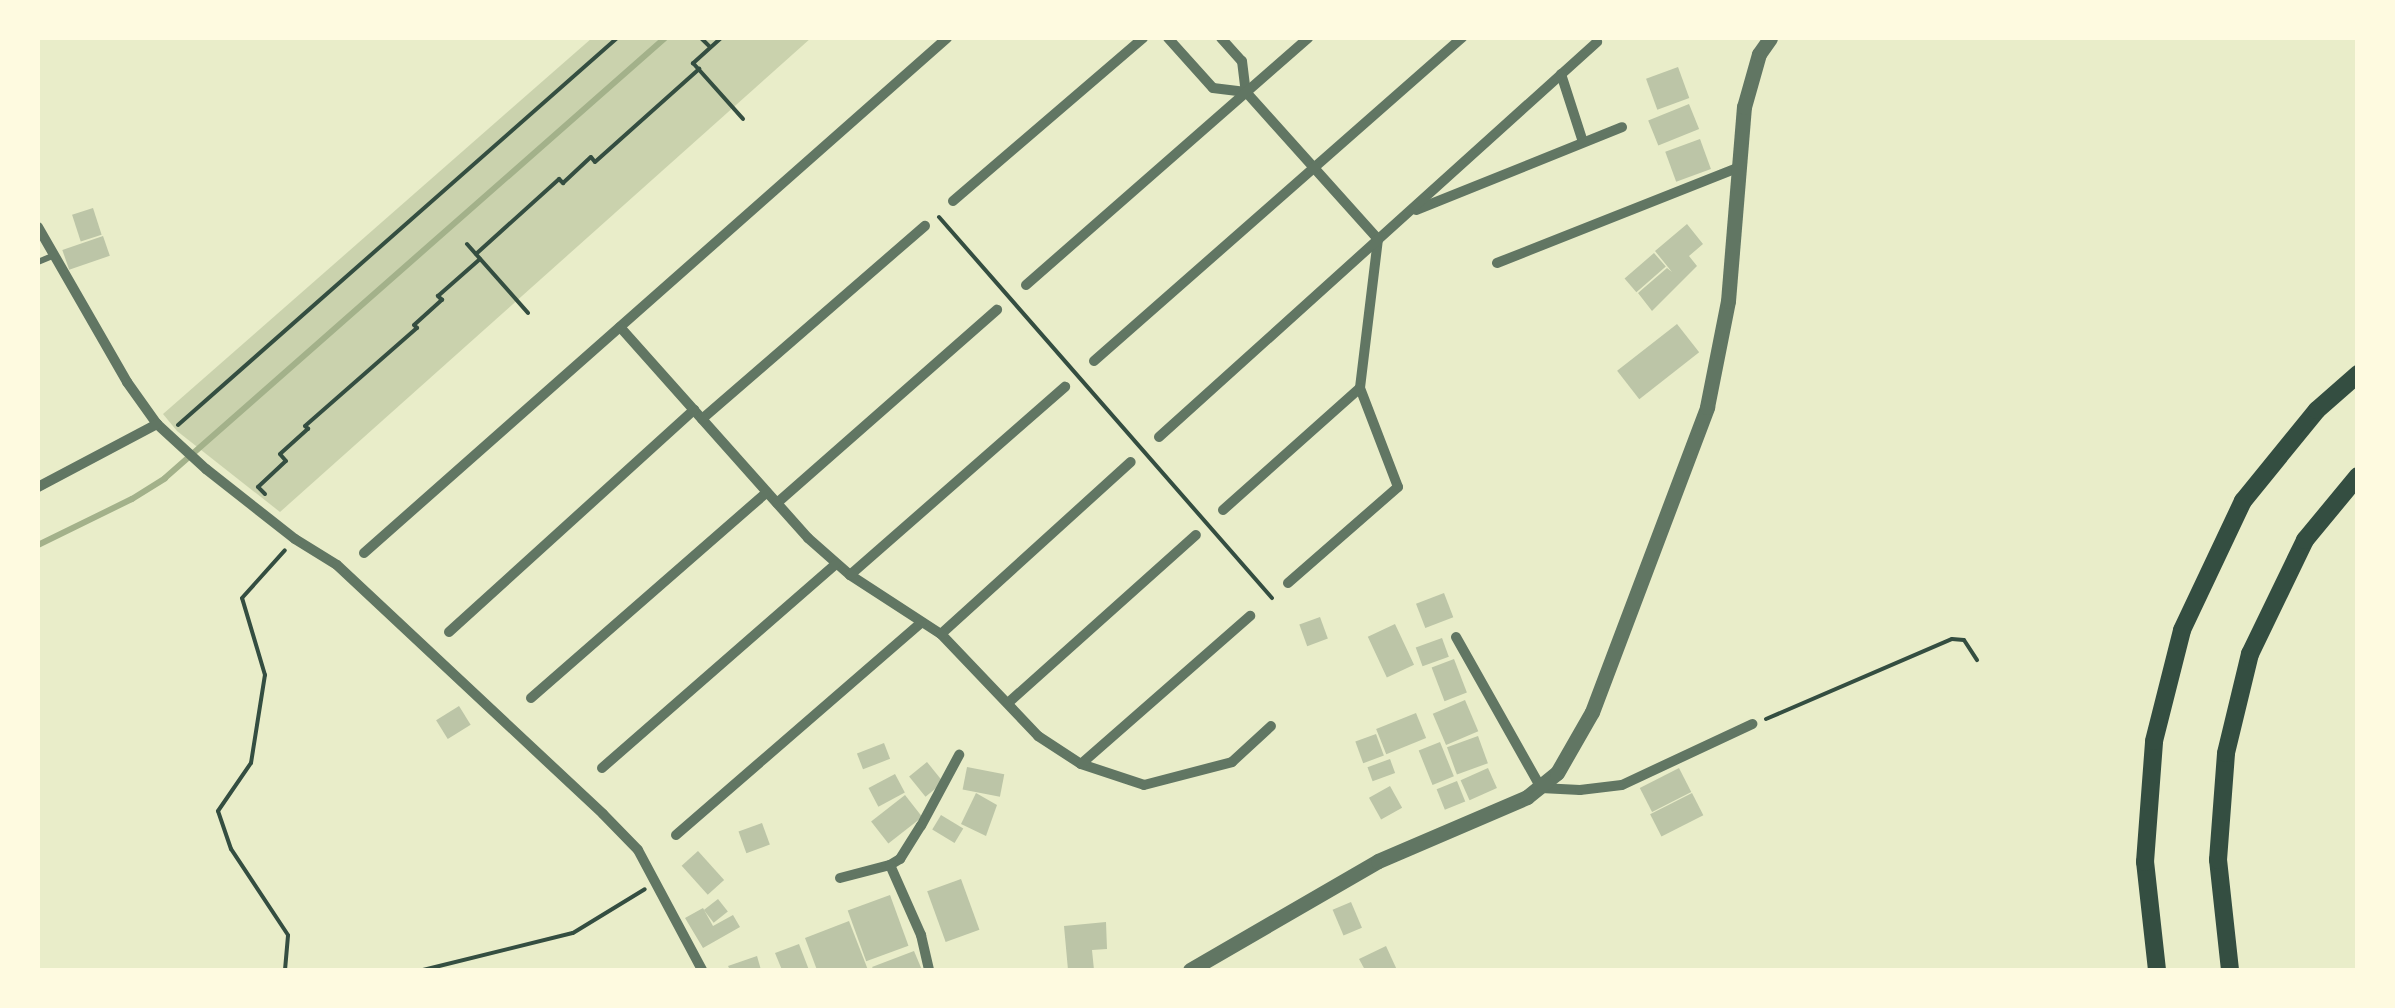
<!DOCTYPE html>
<style>
body{margin:0}
#map{position:relative;width:2395px;height:1008px;overflow:hidden;background:#e9edc9;font-family:Arial,sans-serif}
div>[style]{position:absolute}
[style*='--x']{left:calc(var(--x)*1px);top:calc(var(--y)*1px);width:calc(var(--w)*1px);rotate:calc(var(--a)*1deg)}
.green>*{inset:0;background:#cad2ad}
.stream>*{height:6px;margin:-3px;padding:0 3px;transform-origin:3px;border-radius:3px;background:#a3b18a}
.building>*{inset:0;background:#bcc5a7;transform-origin:0 0}
.path>*{height:4px;margin:-2px;padding:0 2px;transform-origin:2px;border-radius:2px;background:#344e41}
.service>*{height:6px;margin:-3px;padding:0 3px;transform-origin:3px;border-radius:3px;background:#617663}
.minor>*{height:10px;margin:-5px;padding:0 5px;transform-origin:5px;border-radius:5px;background:#617663}
.tertiary>*{height:15px;margin:-7.5px;padding:0 7.5px;transform-origin:7.5px;border-radius:7.5px;background:#617663}
.secondary>*{height:18px;margin:-9px;padding:0 9px;transform-origin:9px;border-radius:9px;background:#344e41}
span{translate:-50% -50%;white-space:nowrap;text-align:center;line-height:1.15;-webkit-text-stroke:8px #fefae0;paint-order:stroke}
.frame{position:absolute;inset:0;border:40px solid #fefae0;pointer-events:none}
</style>
<div id="map">
<div class="green">
<i style="clip-path:polygon(592px 38px,811px 38px,280px 512px,177px 431px,163px 414px)"></i>
</div>
<div class="stream">
<i style="--x:38;--y:545;--w:105;--a:-26.1"></i>
<i style="--x:132;--y:499;--w:39;--a:-32"></i>
<i style="--x:165;--y:478;--w:666;--a:-41.35"></i>
</div>
<div class="building">
<i style="left:1678px;top:67px;width:33px;height:34px;rotate:70deg"></i>
<i style="left:1689px;top:104px;width:27px;height:44px;rotate:68deg"></i>
<i style="left:1700px;top:139px;width:32px;height:37px;rotate:70deg"></i>
<i style="left:93px;top:208px;width:28px;height:22px;rotate:72deg"></i>
<i style="clip-path:polygon(1687px 224px,1703px 244px,1689px 256px,1697px 266px,1652px 311px,1638px 293px,1667px 268px,1672px 272px,1655px 251px)"></i>
<i style="left:103px;top:236px;width:21px;height:43px;rotate:71deg"></i>
<i style="left:1654px;top:253px;width:18px;height:39px;rotate:49deg"></i>
<i style="left:1677px;top:324px;width:36px;height:76px;rotate:52deg"></i>
<i style="left:1444px;top:593px;width:26px;height:30px;rotate:69deg"></i>
<i style="left:1320px;top:617px;width:23px;height:22px;rotate:70deg"></i>
<i style="left:1395px;top:624px;width:45px;height:30px;rotate:65deg"></i>
<i style="left:1442px;top:638px;width:20px;height:28px;rotate:70deg"></i>
<i style="left:1454px;top:659px;width:36px;height:24px;rotate:69deg"></i>
<i style="left:1465px;top:700px;width:34px;height:35px;rotate:67deg"></i>
<i style="left:459px;top:706px;width:22px;height:27px;rotate:58deg"></i>
<i style="left:1416px;top:713px;width:27px;height:43px;rotate:68deg"></i>
<i style="left:1376px;top:734px;width:23px;height:22px;rotate:70deg"></i>
<i style="left:1478px;top:736px;width:29px;height:33px;rotate:70deg"></i>
<i style="left:1440px;top:742px;width:37px;height:23px;rotate:68deg"></i>
<i style="left:884px;top:743px;width:17px;height:29px;rotate:69deg"></i>
<i style="left:1390px;top:759px;width:15px;height:24px;rotate:70deg"></i>
<i style="left:927px;top:762px;width:26px;height:23px;rotate:51deg"></i>
<i style="left:967px;top:767px;width:38px;height:23px;rotate:11deg"></i>
<i style="left:1488px;top:768px;width:22px;height:30px;rotate:66deg"></i>
<i style="left:1679px;top:768px;width:27px;height:44px;rotate:63deg"></i>
<i style="left:895px;top:774px;width:21px;height:30px;rotate:62deg"></i>
<i style="left:1457px;top:781px;width:22px;height:22px;rotate:68deg"></i>
<i style="left:1390px;top:786px;width:25px;height:24px;rotate:61deg"></i>
<i style="clip-path:polygon(976px 793px,997px 805px,986px 836px,961px 824px)"></i>
<i style="left:1692px;top:793px;width:25px;height:47px;rotate:63deg"></i>
<i style="left:905px;top:795px;width:28px;height:43px;rotate:52deg"></i>
<i style="left:941px;top:815px;width:26px;height:17px;rotate:31deg"></i>
<i style="left:762px;top:823px;width:23px;height:25px;rotate:70deg"></i>
<i style="left:698px;top:851px;width:39px;height:22px;rotate:48deg"></i>
<i style="left:961px;top:879px;width:54px;height:36px;rotate:70deg"></i>
<i style="left:890px;top:895px;width:54px;height:45px;rotate:70deg"></i>
<i style="left:718px;top:899px;width:16px;height:18px;rotate:52deg"></i>
<i style="left:1351px;top:902px;width:28px;height:20px;rotate:67deg"></i>
<i style="clip-path:polygon(703px 908px,713px 926px,733px 915px,740px 927px,703px 948px,685px 918px)"></i>
<i style="clip-path:polygon(849px 921px,868px 970px,817px 970px,805px 938px)"></i>
<i style="clip-path:polygon(1106px 922px,1107px 949px,1092px 950px,1094px 970px,1068px 970px,1064px 926px)"></i>
<i style="clip-path:polygon(799px 944px,809px 970px,782px 970px,775px 953px)"></i>
<i style="clip-path:polygon(1386px 946px,1397px 970px,1365px 970px,1359px 959px)"></i>
<i style="clip-path:polygon(914px 951px,922px 970px,874px 970px,872px 967px)"></i>
<i style="clip-path:polygon(757px 956px,761px 970px,730px 970px,728px 966px)"></i>
</div>
<div class="path">
<i style="--x:701;--y:38;--w:13;--a:45"></i>
<i style="--x:721;--y:38;--w:38;--a:138"></i>
<i style="--x:693;--y:63;--w:75;--a:48.2"></i>
<i style="--x:939;--y:217;--w:506;--a:48.85"></i>
<i style="--x:467;--y:244;--w:92;--a:48.5"></i>
<i style="--x:476;--y:254;--w:112;--a:-42.1"></i>
<i style="--x:559;--y:179;--w:6;--a:45"></i>
<i style="--x:563;--y:183;--w:38;--a:-43"></i>
<i style="--x:591;--y:157;--w:6;--a:51"></i>
<i style="--x:595;--y:162;--w:140;--a:-41.8"></i>
<i style="--x:178;--y:425;--w:585;--a:-41.4"></i>
<i style="--x:265;--y:494;--w:10;--a:-135"></i>
<i style="--x:258;--y:487;--w:38;--a:-43"></i>
<i style="--x:286;--y:461;--w:9;--a:-131"></i>
<i style="--x:280;--y:454;--w:38;--a:-42"></i>
<i style="--x:308;--y:429;--w:4;--a:-135"></i>
<i style="--x:305;--y:426;--w:149;--a:-41.2"></i>
<i style="--x:417;--y:328;--w:4;--a:-135"></i>
<i style="--x:414;--y:325;--w:38;--a:-42"></i>
<i style="--x:442;--y:300;--w:6;--a:-135"></i>
<i style="--x:438;--y:296;--w:56;--a:-41.4"></i>
<i style="--x:1766;--y:719;--w:202;--a:-23.3"></i>
<i style="--x:1952;--y:639;--w:12;--a:5"></i>
<i style="--x:1964;--y:640;--w:24;--a:57"></i>
<i style="--x:285;--y:970;--w:35;--a:-85"></i>
<i style="--x:288;--y:935;--w:103;--a:-123.5"></i>
<i style="--x:231;--y:849;--w:40;--a:-108.9"></i>
<i style="--x:218;--y:811;--w:58;--a:-55.5"></i>
<i style="--x:251;--y:763;--w:89;--a:-81"></i>
<i style="--x:265;--y:675;--w:80;--a:-106.6"></i>
<i style="--x:242;--y:598;--w:64;--a:-48.1"></i>
<i style="--x:423;--y:970;--w:154;--a:-13.9"></i>
<i style="--x:573;--y:933;--w:84;--a:-31.4"></i>
</div>
<div class="service">
<i style="--x:38;--y:262;--w:15;--a:-23"></i>
</div>
<div class="minor">
<i style="--x:1168;--y:38;--w:67;--a:48"></i>
<i style="--x:1213;--y:88;--w:33;--a:7"></i>
<i style="--x:1221;--y:38;--w:31;--a:48"></i>
<i style="--x:1242;--y:61;--w:31;--a:83"></i>
<i style="--x:1246;--y:92;--w:198;--a:48.1"></i>
<i style="--x:1378;--y:239;--w:150;--a:96.9"></i>
<i style="--x:1360;--y:388;--w:106;--a:69"></i>
<i style="--x:1398;--y:487;--w:146;--a:138.9"></i>
<i style="--x:1561;--y:74;--w:71;--a:72.1"></i>
<i style="--x:953;--y:201;--w:250;--a:-40.6"></i>
<i style="--x:1416;--y:210;--w:222;--a:-21.9"></i>
<i style="--x:38;--y:227;--w:179;--a:60.1"></i>
<i style="--x:127;--y:382;--w:52;--a:54.5"></i>
<i style="--x:157;--y:424;--w:67;--a:42.6"></i>
<i style="--x:206;--y:469;--w:113;--a:38.2"></i>
<i style="--x:295;--y:539;--w:49;--a:31.8"></i>
<i style="--x:337;--y:565;--w:364;--a:43.1"></i>
<i style="--x:603;--y:814;--w:50;--a:45.8"></i>
<i style="--x:638;--y:850;--w:136;--a:61.9"></i>
<i style="--x:1497;--y:263;--w:260;--a:-21.6"></i>
<i style="--x:1026;--y:285;--w:375;--a:-41.2"></i>
<i style="--x:620;--y:327;--w:283;--a:48.3"></i>
<i style="--x:808;--y:538;--w:56;--a:41.4"></i>
<i style="--x:850;--y:575;--w:108;--a:33"></i>
<i style="--x:941;--y:634;--w:141;--a:46.4"></i>
<i style="--x:1038;--y:736;--w:51;--a:33.1"></i>
<i style="--x:1081;--y:764;--w:66;--a:18.4"></i>
<i style="--x:1144;--y:785;--w:91;--a:-14.6"></i>
<i style="--x:1232;--y:762;--w:53;--a:-42.7"></i>
<i style="--x:1094;--y:361;--w:490;--a:-41.3"></i>
<i style="--x:702;--y:419;--w:295;--a:-40.9"></i>
<i style="--x:1159;--y:437;--w:590;--a:-42.04"></i>
<i style="--x:38;--y:487;--w:135;--a:-27.9"></i>
<i style="--x:777;--y:503;--w:293;--a:-41.3"></i>
<i style="--x:1223;--y:510;--w:183;--a:-41.7"></i>
<i style="--x:364;--y:553;--w:778;--a:-41.46"></i>
<i style="--x:850;--y:575;--w:286;--a:-41.2"></i>
<i style="--x:449;--y:632;--w:331;--a:-42.2"></i>
<i style="--x:941;--y:634;--w:256;--a:-42.2"></i>
<i style="--x:1456;--y:637;--w:173;--a:60.6"></i>
<i style="--x:1541;--y:788;--w:39;--a:3"></i>
<i style="--x:1580;--y:790;--w:42;--a:-6.8"></i>
<i style="--x:1622;--y:785;--w:144;--a:-25.1"></i>
<i style="--x:531;--y:698;--w:313;--a:-41.1"></i>
<i style="--x:1008;--y:703;--w:252;--a:-41.8"></i>
<i style="--x:1081;--y:764;--w:225;--a:-41.2"></i>
<i style="--x:602;--y:768;--w:310;--a:-41.1"></i>
<i style="--x:676;--y:835;--w:325;--a:-40.9"></i>
<i style="--x:890;--y:865;--w:12;--a:-31"></i>
<i style="--x:900;--y:859;--w:39;--a:-58"></i>
<i style="--x:921;--y:826;--w:81;--a:-61.8"></i>
<i style="--x:840;--y:878;--w:52;--a:-14.6"></i>
<i style="--x:890;--y:865;--w:77;--a:66.1"></i>
<i style="--x:921;--y:935;--w:36;--a:77"></i>
</div>
<div class="tertiary">
<i style="--x:1190;--y:970;--w:217;--a:-30.1"></i>
<i style="--x:1378;--y:861;--w:162;--a:-23.2"></i>
<i style="--x:1527;--y:797;--w:38;--a:-39"></i>
<i style="--x:1557;--y:773;--w:70;--a:-60.2"></i>
<i style="--x:1592;--y:712;--w:326;--a:-69.3"></i>
<i style="--x:1707;--y:407;--w:108;--a:-78.8"></i>
<i style="--x:1728;--y:301;--w:195;--a:-85.3"></i>
<i style="--x:1744;--y:107;--w:55;--a:-74.2"></i>
<i style="--x:1759;--y:54;--w:19;--a:-55"></i>
</div>
<div class="secondary">
<i style="--x:2157;--y:970;--w:109;--a:-96.3"></i>
<i style="--x:2145;--y:862;--w:121;--a:-85.7"></i>
<i style="--x:2154;--y:741;--w:114;--a:-75.8"></i>
<i style="--x:2182;--y:630;--w:143;--a:-64.7"></i>
<i style="--x:2243;--y:501;--w:117;--a:-50.9"></i>
<i style="--x:2317;--y:410;--w:55;--a:-41.3"></i>
<i style="--x:2230;--y:970;--w:111;--a:-96.2"></i>
<i style="--x:2218;--y:860;--w:107;--a:-85.7"></i>
<i style="--x:2226;--y:753;--w:102;--a:-76.4"></i>
<i style="--x:2250;--y:654;--w:127;--a:-64.2"></i>
<i style="--x:2305;--y:540;--w:83;--a:-50.4"></i>
</div>
<div class="frame"></div>
</div>
